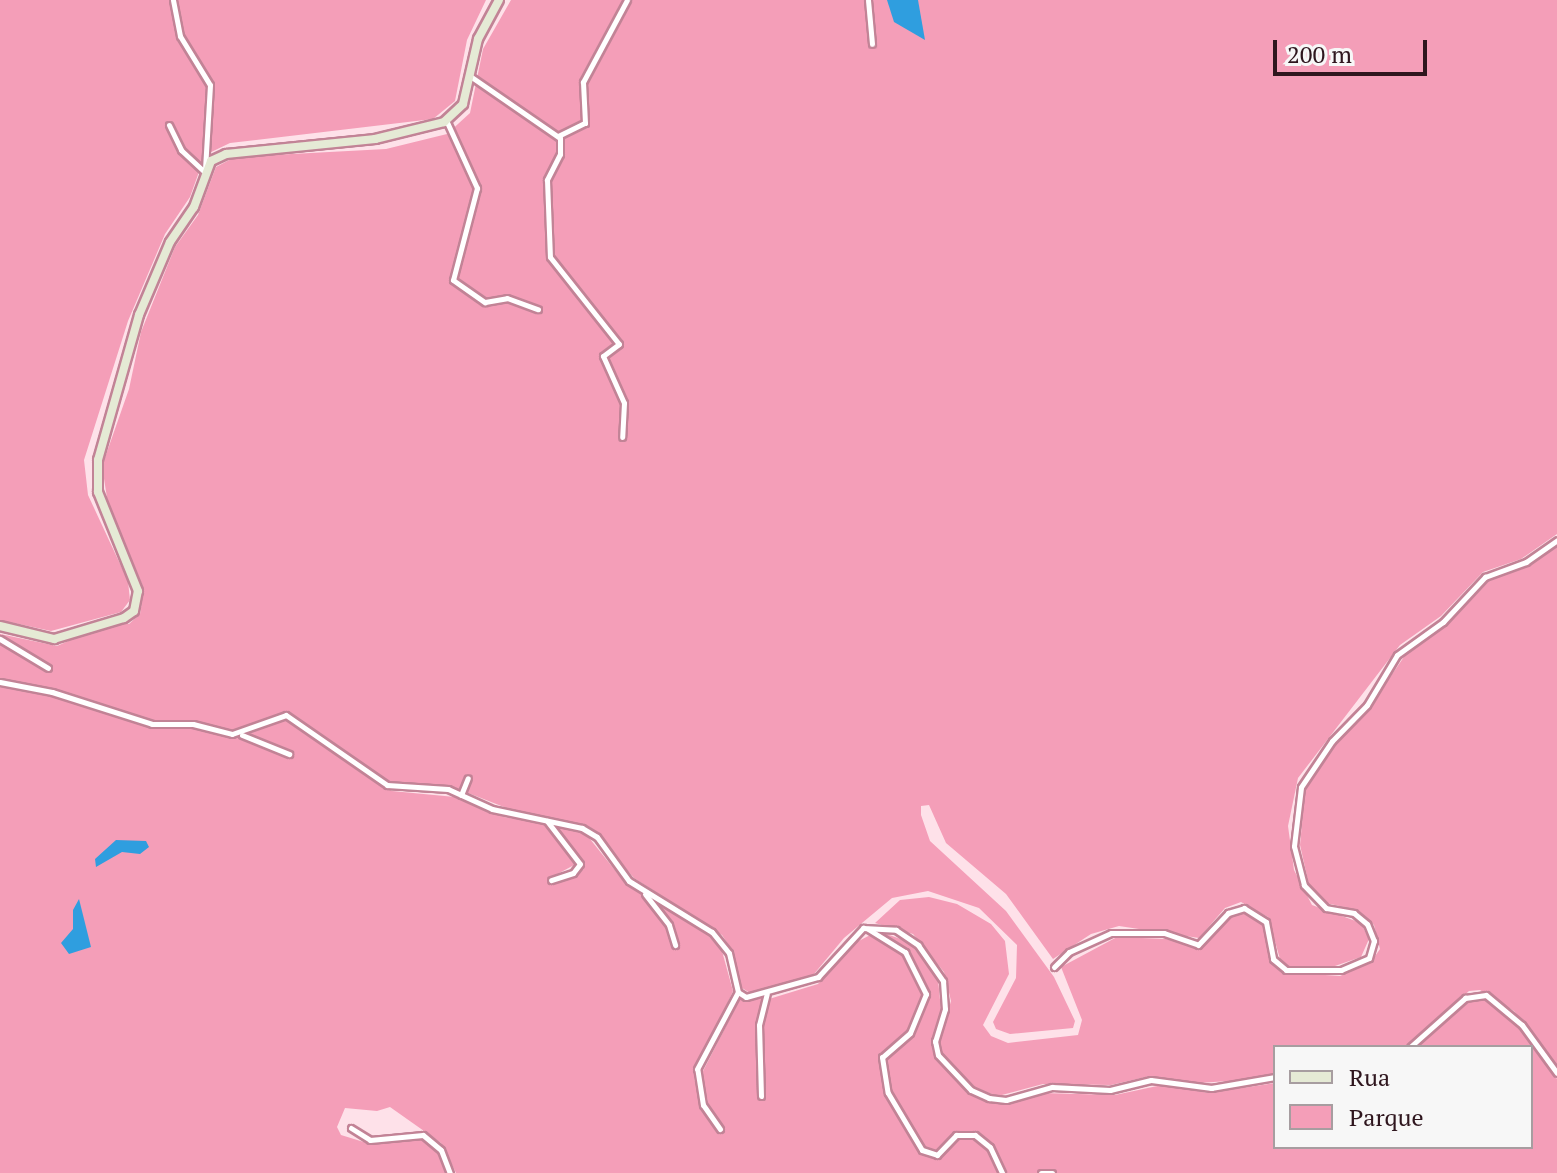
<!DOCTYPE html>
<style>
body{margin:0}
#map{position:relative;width:1557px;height:1173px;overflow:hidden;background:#fee1e9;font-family:"PT Serif",serif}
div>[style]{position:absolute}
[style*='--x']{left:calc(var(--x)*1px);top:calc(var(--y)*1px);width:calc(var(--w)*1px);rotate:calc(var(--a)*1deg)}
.green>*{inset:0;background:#f49eb8}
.water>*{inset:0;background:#2f9edf}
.roads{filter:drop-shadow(2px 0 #c28396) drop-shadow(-2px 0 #c28396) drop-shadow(0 2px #c28396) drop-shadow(0 -2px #c28396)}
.street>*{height:5px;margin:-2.5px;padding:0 2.5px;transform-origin:2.5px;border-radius:2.5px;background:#fff}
.secondary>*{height:8px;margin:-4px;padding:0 4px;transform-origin:4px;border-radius:4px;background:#e5ead5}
span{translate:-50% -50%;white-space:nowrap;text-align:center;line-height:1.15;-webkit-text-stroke:6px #f7f7f7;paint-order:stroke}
.legend{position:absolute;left:1273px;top:1045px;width:260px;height:104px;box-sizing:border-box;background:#f7f7f7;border:2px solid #a79da0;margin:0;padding:10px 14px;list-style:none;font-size:24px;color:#2f161e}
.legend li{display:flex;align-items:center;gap:16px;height:40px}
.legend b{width:40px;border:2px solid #a79da0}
.scale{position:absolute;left:1273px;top:40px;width:154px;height:36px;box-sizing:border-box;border:4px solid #2f161e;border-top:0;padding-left:10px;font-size:24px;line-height:28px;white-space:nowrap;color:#2f161e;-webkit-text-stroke:6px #f7f7f7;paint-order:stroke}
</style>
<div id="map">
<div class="green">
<i style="clip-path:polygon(0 0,486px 0,467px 40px,455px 101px,433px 119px,230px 143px,205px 155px,190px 197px,165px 234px,128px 321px,84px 460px,88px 495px,128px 581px,130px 600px,121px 612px,51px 631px,0 620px)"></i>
<i style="clip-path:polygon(511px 0,1557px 0,1557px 534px,1521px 559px,1483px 572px,1441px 616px,1400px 645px,1298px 778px,1288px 826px,1294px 870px,1312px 905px,1361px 923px,1369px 939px,1361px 957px,1332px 967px,1289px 966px,1280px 959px,1268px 917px,1241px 902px,1225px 908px,1199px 938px,1119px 926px,1091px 934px,1053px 959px,1006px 894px,946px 843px,929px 805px,921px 806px,921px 815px,930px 841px,1006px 911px,1054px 977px,1075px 1021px,1073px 1028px,1010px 1034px,996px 1029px,993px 1022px,1016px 978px,1017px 945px,979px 908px,928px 891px,892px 898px,844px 938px,814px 974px,750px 993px,742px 988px,732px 950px,722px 935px,634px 878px,591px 828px,509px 809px,453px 787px,386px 781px,283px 712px,233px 733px,204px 724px,153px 723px,60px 692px,0 680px,0 634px,57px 646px,107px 624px,129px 624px,140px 614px,144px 589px,108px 504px,102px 466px,129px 389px,141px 332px,175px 247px,198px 215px,216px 167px,235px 157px,386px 149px,447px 134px,470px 113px,483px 49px)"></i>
<i style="clip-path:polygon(1557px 545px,1557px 1067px,1514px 1011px,1480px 990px,1469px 991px,1406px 1047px,1275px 1047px,1275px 1073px,1244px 1080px,1198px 1083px,1150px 1076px,1111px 1085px,1043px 1084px,998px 1096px,977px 1089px,941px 1054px,938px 1044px,951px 1001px,944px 972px,913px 934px,875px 923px,900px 900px,929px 897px,957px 904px,991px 924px,1005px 941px,1009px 974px,983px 1025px,991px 1036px,1008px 1043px,1078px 1035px,1082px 1020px,1061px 967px,1117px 937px,1166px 939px,1202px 947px,1228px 917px,1243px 911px,1265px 927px,1271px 963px,1281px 972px,1340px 976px,1371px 962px,1380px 949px,1374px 925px,1357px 910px,1326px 903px,1309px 885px,1300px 845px,1305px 791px,1330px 749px,1366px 712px,1406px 654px,1454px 618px,1490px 580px,1522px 569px)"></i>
<i style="clip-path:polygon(0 687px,53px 697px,155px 728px,193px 726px,241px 738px,289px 757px,283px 749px,246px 735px,285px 717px,392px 791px,455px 797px,504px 817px,546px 824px,576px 864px,550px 878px,551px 885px,584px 869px,554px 826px,586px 834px,622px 879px,705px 932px,722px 951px,733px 991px,694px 1077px,701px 1108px,719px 1134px,723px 1128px,708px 1103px,702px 1073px,740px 999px,769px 999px,818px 984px,849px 946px,878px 931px,909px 942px,938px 979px,941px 1010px,932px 1050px,976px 1097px,1009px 1104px,1041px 1093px,1115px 1095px,1162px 1085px,1209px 1093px,1275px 1083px,1275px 1147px,1531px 1147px,1531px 1047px,1416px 1047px,1473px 999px,1484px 998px,1521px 1029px,1557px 1079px,1557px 1173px,456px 1173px,441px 1143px,390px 1107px,377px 1111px,345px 1108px,337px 1127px,341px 1135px,367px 1143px,421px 1138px,437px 1148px,448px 1173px,0 1173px)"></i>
</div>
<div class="water">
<i style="clip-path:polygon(887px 0,918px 0,925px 40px,894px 22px)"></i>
<i style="clip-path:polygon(116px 840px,146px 841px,149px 847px,140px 854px,122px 852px,96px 867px,95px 859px)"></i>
<i style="clip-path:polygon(79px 899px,91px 947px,69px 954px,61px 943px,73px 929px,73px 910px)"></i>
</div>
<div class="roads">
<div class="street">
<i style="--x:173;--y:0;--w:37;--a:79"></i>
<i style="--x:180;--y:36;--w:57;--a:58.5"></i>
<i style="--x:210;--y:85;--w:83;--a:93.4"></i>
<i style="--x:868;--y:0;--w:44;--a:84.8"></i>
<i style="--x:470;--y:76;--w:109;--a:34.6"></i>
<i style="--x:560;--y:138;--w:16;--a:90"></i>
<i style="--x:560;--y:154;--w:29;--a:117"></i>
<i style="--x:547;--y:180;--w:77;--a:87.8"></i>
<i style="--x:550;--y:257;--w:111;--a:51.6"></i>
<i style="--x:619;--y:344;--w:20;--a:143"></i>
<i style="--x:603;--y:356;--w:51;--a:65.9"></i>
<i style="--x:624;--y:403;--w:34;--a:93"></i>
<i style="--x:446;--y:120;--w:75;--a:65.5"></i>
<i style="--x:477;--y:188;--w:95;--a:104.6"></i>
<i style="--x:453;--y:280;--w:39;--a:35"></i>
<i style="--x:485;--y:302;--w:22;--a:-10"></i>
<i style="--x:507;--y:298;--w:33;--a:20"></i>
<i style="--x:169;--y:125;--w:28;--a:64"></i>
<i style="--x:181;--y:150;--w:33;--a:43"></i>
<i style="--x:558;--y:136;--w:30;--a:-26"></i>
<i style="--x:585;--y:123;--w:41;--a:-92.8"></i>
<i style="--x:583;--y:82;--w:93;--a:-61.8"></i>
<i style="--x:0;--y:639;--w:56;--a:31.1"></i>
<i style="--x:0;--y:682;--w:53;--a:10.9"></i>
<i style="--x:52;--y:692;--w:105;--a:17.7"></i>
<i style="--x:152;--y:724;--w:41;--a:0"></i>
<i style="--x:193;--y:724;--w:40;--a:14.4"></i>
<i style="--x:232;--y:734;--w:57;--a:-19.4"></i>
<i style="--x:286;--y:715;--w:123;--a:34.7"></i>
<i style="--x:387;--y:785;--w:61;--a:3.8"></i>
<i style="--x:448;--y:789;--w:48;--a:24.4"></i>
<i style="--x:492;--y:809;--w:92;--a:11.9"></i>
<i style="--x:582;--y:828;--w:17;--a:31"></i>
<i style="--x:597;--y:837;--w:54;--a:54"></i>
<i style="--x:629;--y:881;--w:97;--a:31.6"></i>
<i style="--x:712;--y:932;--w:27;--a:51"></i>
<i style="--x:729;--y:953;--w:40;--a:77"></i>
<i style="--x:738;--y:992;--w:9;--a:32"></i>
<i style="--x:746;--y:997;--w:75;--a:-15.5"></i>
<i style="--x:818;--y:977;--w:67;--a:-47.4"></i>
<i style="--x:863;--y:928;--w:33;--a:3"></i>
<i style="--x:896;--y:930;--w:27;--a:34"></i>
<i style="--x:918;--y:945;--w:44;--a:55.2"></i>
<i style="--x:943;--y:981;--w:28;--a:86"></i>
<i style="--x:945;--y:1009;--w:34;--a:107"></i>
<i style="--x:935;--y:1041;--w:14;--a:78"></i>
<i style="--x:938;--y:1055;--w:48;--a:46.7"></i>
<i style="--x:971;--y:1090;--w:20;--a:24"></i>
<i style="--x:989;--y:1098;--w:17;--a:7"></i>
<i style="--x:1006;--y:1100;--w:48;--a:-15.8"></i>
<i style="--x:1052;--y:1087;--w:58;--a:3"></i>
<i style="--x:1110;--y:1090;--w:42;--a:-13.7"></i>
<i style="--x:1151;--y:1080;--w:61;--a:7.6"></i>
<i style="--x:1211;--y:1088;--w:65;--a:-9.8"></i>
<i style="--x:242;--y:735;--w:51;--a:22"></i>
<i style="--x:461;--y:795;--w:18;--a:-68"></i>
<i style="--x:547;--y:821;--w:54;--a:52.5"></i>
<i style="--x:580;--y:864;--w:11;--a:128"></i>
<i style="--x:573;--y:873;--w:23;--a:162"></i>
<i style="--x:645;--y:894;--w:39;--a:52"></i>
<i style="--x:669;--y:925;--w:21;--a:73"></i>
<i style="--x:868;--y:929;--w:44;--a:31.9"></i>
<i style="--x:905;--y:952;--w:47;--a:63.4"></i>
<i style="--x:926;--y:994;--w:42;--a:112.3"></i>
<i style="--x:910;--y:1033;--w:37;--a:139"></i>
<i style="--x:882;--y:1057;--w:36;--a:81"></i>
<i style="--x:888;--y:1093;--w:66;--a:59.2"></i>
<i style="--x:922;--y:1150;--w:16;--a:18"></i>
<i style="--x:937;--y:1155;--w:28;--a:-46"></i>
<i style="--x:956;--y:1135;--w:19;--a:0"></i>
<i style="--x:975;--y:1135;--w:19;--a:39"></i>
<i style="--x:990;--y:1147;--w:29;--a:65"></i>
<i style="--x:1054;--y:967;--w:21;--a:-45"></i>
<i style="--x:1069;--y:952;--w:46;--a:-24.3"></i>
<i style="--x:1111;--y:933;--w:53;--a:0"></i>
<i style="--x:1164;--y:933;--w:36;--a:19"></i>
<i style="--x:1198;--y:945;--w:44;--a:-46.8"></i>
<i style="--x:1228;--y:913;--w:17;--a:-17"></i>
<i style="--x:1244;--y:908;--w:26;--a:32"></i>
<i style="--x:1266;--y:922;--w:38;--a:79"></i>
<i style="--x:1273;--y:959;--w:17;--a:40"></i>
<i style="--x:1286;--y:970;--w:55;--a:0"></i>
<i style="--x:1341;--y:970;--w:30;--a:-23"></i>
<i style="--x:1369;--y:958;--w:18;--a:-74"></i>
<i style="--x:1374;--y:941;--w:18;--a:-112"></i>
<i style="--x:1367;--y:924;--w:17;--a:-140"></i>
<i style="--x:1354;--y:913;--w:28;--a:-170"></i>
<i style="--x:1326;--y:908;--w:32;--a:-134"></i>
<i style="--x:1304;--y:885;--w:40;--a:-104.4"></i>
<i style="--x:1294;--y:846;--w:59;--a:-83.2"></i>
<i style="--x:1301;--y:787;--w:55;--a:-56"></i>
<i style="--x:1332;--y:741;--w:50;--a:-45.8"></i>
<i style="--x:1367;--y:705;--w:58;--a:-59"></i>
<i style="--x:1397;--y:655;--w:57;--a:-35.7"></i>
<i style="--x:1443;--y:622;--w:62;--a:-47"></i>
<i style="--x:1485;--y:577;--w:44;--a:-20.1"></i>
<i style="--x:1526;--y:562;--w:38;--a:-35"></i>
<i style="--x:1410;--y:1047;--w:74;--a:-41.7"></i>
<i style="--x:1465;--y:998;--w:21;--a:-8"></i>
<i style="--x:1486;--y:995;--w:47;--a:39.8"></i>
<i style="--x:1522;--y:1025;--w:59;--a:53.9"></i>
<i style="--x:761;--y:1096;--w:71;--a:-91.6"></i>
<i style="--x:759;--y:1025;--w:32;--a:-76"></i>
<i style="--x:351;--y:1128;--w:22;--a:32"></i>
<i style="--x:370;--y:1140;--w:53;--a:-5.4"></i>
<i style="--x:423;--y:1135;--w:23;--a:40"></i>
<i style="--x:441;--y:1150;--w:25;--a:69"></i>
<i style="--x:720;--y:1129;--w:29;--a:-125"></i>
<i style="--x:703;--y:1105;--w:36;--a:-99"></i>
<i style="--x:697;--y:1069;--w:87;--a:-62"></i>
<i style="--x:1041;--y:1173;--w:11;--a:0"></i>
</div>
<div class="secondary">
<i style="--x:0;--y:626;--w:56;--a:13.5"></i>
<i style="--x:54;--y:639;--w:73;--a:-16.7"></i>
<i style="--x:124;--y:618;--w:12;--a:-35"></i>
<i style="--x:134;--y:611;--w:20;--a:-79"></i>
<i style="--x:138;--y:591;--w:107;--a:-112"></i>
<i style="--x:98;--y:492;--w:32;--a:-90"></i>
<i style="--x:98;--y:460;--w:151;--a:-74.2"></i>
<i style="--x:139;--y:315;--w:79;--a:-67"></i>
<i style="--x:170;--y:242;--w:42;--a:-55.6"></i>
<i style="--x:194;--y:207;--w:49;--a:-69.7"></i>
<i style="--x:211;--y:161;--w:17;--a:-25"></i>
<i style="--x:226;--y:154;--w:150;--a:-5.7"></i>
<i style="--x:375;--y:139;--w:71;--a:-13.8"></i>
<i style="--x:444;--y:122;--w:26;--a:-43"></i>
<i style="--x:463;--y:104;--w:67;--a:-77"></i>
<i style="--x:478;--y:39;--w:44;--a:-61.7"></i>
</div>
</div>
<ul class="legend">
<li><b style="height:10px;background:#e5ead5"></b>Rua</li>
<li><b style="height:22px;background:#f49eb8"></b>Parque</li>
</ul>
<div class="scale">200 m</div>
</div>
